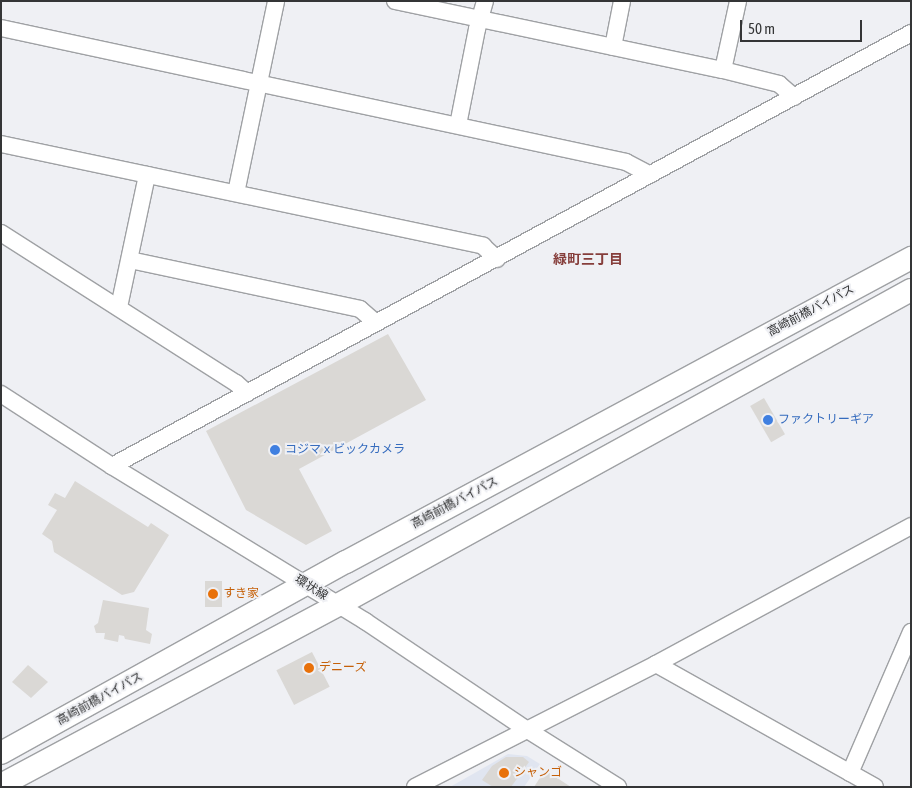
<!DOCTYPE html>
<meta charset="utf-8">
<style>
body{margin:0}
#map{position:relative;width:912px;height:788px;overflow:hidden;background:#eff0f4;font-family:"Asap Condensed","Noto Sans JP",sans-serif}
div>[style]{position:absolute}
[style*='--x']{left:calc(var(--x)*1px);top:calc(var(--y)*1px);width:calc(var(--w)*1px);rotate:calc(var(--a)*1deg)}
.built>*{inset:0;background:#e0e5f0}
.building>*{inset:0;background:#dad8d5;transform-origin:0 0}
.roads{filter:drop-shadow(1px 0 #9fa1a4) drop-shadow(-1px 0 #9fa1a4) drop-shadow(0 1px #9fa1a4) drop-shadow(0 -1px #9fa1a4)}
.minor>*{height:16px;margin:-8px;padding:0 8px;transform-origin:8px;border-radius:8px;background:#fff}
.highway>*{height:22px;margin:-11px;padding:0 11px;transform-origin:11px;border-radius:11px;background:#fff}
.dots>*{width:14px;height:14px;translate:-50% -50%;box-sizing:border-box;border:2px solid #eff0f4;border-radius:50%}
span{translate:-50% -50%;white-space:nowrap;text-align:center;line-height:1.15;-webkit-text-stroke:4px #eff0f4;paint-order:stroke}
.street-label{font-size:12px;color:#343536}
.shop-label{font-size:12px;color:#366cbe}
.left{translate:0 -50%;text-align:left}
.food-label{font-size:12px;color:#c56008}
.neighbourhood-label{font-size:14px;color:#863e3b;font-weight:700}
.frame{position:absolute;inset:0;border:2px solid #343536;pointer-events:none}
.scale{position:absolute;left:740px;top:20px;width:122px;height:22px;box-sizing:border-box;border:2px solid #343536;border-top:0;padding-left:6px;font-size:15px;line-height:18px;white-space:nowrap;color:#343536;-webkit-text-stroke:4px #eff0f4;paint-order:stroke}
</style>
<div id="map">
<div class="built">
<i style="clip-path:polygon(508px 754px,527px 756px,540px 764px,524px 787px,450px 787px)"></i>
</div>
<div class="building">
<i style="clip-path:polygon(388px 334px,426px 400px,299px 469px,332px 531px,306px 545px,246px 510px,206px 431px)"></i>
<i style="left:764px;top:398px;width:42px;height:16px;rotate:60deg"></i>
<i style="clip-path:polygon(75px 481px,148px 527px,151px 523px,169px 535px,134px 592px,122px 595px,54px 552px,52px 541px,42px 534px,57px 510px,48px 505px,55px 493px,65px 498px)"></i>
<i style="left:205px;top:581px;width:17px;height:26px"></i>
<i style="clip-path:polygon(103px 600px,149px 608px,146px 630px,152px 634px,150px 644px,125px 639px,124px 636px,119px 635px,118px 642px,104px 639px,105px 633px,96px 633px,94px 626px,98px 623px)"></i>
<i style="left:312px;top:652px;width:39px;height:40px;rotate:63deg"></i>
<i style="clip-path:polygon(28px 665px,48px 682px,31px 698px,12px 682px)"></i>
<i style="clip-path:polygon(506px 757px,523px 757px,529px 762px,511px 787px,493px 787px,482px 780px,492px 766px)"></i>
<i style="clip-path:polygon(545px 770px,571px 787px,534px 787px)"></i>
</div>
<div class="roads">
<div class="minor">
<i style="--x:395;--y:1;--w:335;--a:11.9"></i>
<i style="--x:723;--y:70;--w:58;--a:14"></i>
<i style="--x:779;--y:84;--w:20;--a:41"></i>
<i style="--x:1;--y:28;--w:639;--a:12.1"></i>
<i style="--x:626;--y:162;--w:27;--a:28"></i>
<i style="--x:613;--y:47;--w:47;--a:-78.9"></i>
<i style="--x:723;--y:70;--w:71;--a:-77.7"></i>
<i style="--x:458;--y:125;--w:98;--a:-78.8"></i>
<i style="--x:477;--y:29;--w:29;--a:-74"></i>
<i style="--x:1;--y:144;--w:493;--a:11.9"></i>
<i style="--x:483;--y:246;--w:19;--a:43"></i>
<i style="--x:236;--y:193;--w:196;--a:-78.2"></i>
<i style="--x:1;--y:233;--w:279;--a:32.6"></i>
<i style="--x:236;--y:383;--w:15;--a:42"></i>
<i style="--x:130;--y:260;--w:235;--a:12"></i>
<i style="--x:360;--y:309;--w:21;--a:41"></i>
<i style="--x:119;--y:307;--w:135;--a:-78"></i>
<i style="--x:1;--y:394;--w:132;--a:33"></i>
<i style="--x:112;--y:466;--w:297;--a:31.5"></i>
<i style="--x:365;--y:621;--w:194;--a:33.9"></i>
<i style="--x:526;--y:729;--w:109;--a:32.2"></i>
<i style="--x:112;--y:466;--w:909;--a:-28.45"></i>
<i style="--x:656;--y:664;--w:251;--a:29.3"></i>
<i style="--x:850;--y:773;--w:154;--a:-66.6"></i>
<i style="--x:415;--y:787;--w:271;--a:-27"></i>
<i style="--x:656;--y:664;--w:290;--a:-28.4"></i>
</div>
<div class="highway">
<i style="--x:1;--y:753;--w:394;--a:-29"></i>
<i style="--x:346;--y:562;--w:642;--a:-28.28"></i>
<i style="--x:1;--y:785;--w:382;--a:-28.1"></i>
<i style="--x:338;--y:605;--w:654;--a:-28.8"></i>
</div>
</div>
<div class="dots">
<i style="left:768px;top:420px;background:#3f7fe0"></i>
<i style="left:275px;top:450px;background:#3f7fe0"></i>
<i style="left:213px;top:594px;background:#e8710a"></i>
<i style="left:309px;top:668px;background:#e8710a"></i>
<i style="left:504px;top:773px;background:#e8710a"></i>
</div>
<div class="street-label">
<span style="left:811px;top:311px;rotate:-28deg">高崎前橋バイパス</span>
<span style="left:455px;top:503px;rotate:-28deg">高崎前橋バイパス</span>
<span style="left:311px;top:588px;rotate:32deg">環状線</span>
<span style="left:100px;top:699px;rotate:-29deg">高崎前橋バイパス</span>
</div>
<div class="shop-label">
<span class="left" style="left:778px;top:420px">ファクトリーギア</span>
<span class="left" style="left:285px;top:450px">コジマｘビックカメラ</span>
</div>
<div class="food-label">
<span class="left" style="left:223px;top:594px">すき家</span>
<span class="left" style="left:319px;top:668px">デニーズ</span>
<span class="left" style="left:514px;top:773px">シャンゴ</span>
</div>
<div class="neighbourhood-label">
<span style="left:588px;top:259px">緑町三丁目</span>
</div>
<div class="frame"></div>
<div class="scale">50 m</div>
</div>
